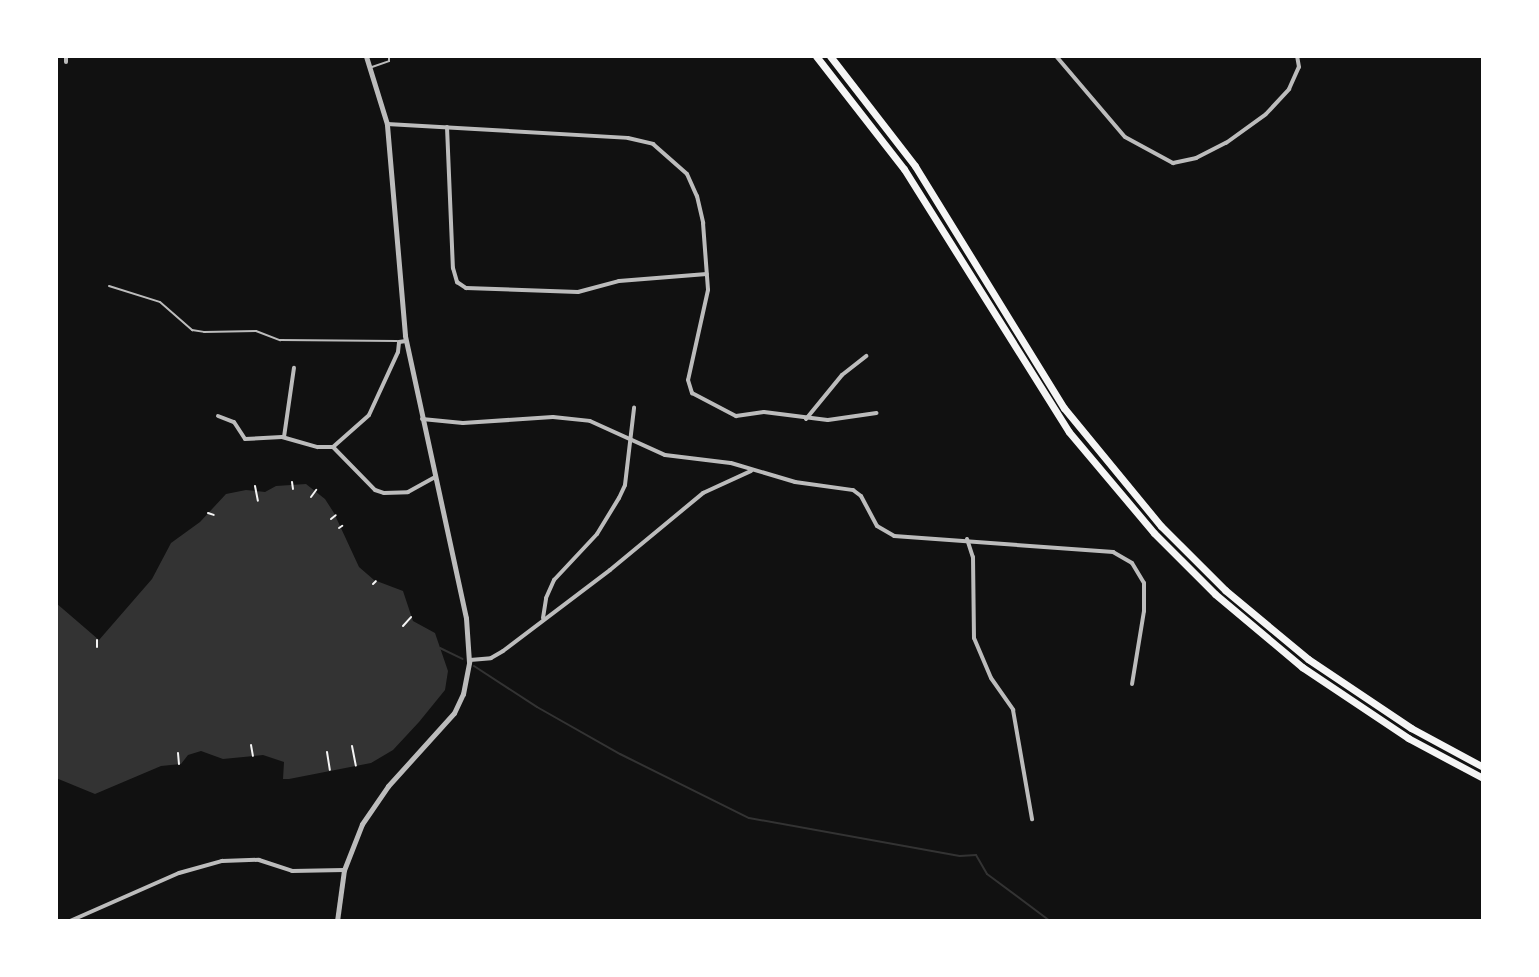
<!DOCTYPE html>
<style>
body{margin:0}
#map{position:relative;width:1539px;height:977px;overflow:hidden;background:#111;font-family:"Fira Sans Condensed",sans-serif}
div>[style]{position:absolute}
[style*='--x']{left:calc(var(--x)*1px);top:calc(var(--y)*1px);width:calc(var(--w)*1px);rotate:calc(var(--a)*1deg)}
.water>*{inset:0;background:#333}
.stream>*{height:2px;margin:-1px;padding:0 1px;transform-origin:1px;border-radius:1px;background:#333}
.path>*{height:2px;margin:-1px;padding:0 1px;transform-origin:1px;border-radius:1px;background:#f5f5f5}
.service>*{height:2px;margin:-1px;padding:0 1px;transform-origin:1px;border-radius:1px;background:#bcbcbc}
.minor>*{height:4px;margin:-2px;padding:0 2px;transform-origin:2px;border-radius:2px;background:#bcbcbc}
.tertiary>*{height:5px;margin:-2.5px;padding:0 2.5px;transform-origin:2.5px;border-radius:2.5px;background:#bcbcbc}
.trunk>*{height:7px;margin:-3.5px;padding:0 3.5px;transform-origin:3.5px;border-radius:3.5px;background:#f5f5f5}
span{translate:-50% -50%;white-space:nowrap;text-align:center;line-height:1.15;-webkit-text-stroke:8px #fff;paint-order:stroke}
.frame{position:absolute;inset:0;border:58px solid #fff;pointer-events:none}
</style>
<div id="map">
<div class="water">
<i style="clip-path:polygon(306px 484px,325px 499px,334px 513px,359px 567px,374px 580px,403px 591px,413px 621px,435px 633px,448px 671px,445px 690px,419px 722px,393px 750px,371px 763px,289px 779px,283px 779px,284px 762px,263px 755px,223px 759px,201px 751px,188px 755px,181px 764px,161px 766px,95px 794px,56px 778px,56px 603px,99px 640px,152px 579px,171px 543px,200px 522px,226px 494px,246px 490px,265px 492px,276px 486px)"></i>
</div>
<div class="stream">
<i style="--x:440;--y:648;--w:25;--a:26"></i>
<i style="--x:474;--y:666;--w:75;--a:33.1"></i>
<i style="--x:537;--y:707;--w:95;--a:29.5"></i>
<i style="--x:620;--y:754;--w:144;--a:26.4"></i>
<i style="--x:749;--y:818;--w:214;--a:10.2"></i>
<i style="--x:960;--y:856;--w:16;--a:-4"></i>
<i style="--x:976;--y:855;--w:22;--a:60"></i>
<i style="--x:987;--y:874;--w:79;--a:36.7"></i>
</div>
<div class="path">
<i style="--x:292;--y:482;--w:7;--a:82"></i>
<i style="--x:255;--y:486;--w:15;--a:79"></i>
<i style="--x:311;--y:497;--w:9;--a:-54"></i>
<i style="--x:208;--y:513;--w:6;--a:18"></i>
<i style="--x:331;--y:519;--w:6;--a:-39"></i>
<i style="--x:339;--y:528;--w:4;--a:-34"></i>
<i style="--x:373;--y:584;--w:4;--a:-45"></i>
<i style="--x:403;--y:626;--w:12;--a:-48"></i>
<i style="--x:97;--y:640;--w:7;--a:90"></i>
<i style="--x:251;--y:745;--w:11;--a:80"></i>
<i style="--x:352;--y:746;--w:20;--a:79"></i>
<i style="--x:327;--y:752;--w:18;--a:81"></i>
<i style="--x:178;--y:753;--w:11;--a:85"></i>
</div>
<div class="service">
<i style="--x:372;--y:67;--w:18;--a:-19"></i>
<i style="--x:389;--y:61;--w:5;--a:-90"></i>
<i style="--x:109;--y:286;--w:53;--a:17.4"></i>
<i style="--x:160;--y:302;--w:43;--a:41.2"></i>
<i style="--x:192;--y:330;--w:12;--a:9"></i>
<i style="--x:204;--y:332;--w:52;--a:-1.1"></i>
<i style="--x:256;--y:331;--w:26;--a:21"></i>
<i style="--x:280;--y:340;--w:117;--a:0.5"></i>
</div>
<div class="minor">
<i style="--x:1056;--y:56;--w:106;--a:49.6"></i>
<i style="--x:1125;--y:137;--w:55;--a:28.4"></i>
<i style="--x:1173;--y:163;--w:24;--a:-12"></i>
<i style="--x:1196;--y:158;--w:34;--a:-27"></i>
<i style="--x:1226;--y:143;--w:49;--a:-35.9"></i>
<i style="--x:1266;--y:114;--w:34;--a:-47"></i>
<i style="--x:1289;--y:89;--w:24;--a:-66"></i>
<i style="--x:1299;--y:67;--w:11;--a:-100"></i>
<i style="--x:66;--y:62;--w:6;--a:-90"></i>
<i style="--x:387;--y:124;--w:241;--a:3.3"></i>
<i style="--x:628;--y:138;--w:26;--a:13"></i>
<i style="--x:653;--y:144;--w:45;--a:41.4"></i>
<i style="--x:687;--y:174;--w:24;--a:66"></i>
<i style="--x:697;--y:196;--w:28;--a:77"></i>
<i style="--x:703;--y:223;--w:67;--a:85.7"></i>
<i style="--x:708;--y:290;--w:92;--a:102.5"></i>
<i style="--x:688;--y:380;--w:14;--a:73"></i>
<i style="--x:692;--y:393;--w:50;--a:27.6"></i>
<i style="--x:736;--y:416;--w:28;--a:-8"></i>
<i style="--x:764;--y:412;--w:64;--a:7.1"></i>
<i style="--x:828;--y:420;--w:49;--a:-8.1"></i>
<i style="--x:447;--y:127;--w:141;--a:87.6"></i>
<i style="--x:453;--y:268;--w:15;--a:74"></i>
<i style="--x:457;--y:282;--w:11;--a:34"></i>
<i style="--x:466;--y:288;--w:112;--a:2"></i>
<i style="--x:578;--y:292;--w:42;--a:-15"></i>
<i style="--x:619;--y:281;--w:88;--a:-4.5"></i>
<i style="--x:218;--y:416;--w:17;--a:21"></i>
<i style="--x:234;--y:422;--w:20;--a:57"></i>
<i style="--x:245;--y:439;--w:37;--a:-3"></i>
<i style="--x:282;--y:437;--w:37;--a:16"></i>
<i style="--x:318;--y:447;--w:15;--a:0"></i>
<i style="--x:333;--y:447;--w:48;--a:-41.6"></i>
<i style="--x:369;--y:415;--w:69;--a:-65.3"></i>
<i style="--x:398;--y:352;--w:10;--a:-84"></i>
<i style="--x:399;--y:342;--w:7;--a:-8"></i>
<i style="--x:422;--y:419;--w:41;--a:5.6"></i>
<i style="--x:463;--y:423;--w:90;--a:-3.8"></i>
<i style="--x:553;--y:417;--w:37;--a:6"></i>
<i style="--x:590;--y:421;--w:82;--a:24.4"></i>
<i style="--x:665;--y:455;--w:66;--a:6.9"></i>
<i style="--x:731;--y:463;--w:67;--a:16.5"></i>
<i style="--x:795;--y:482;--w:59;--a:7.9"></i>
<i style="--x:853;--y:490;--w:10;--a:37"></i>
<i style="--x:861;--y:496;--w:34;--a:62"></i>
<i style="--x:877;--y:526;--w:20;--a:30"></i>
<i style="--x:894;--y:536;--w:220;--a:4.2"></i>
<i style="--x:1113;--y:552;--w:22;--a:30"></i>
<i style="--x:1132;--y:563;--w:23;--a:59"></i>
<i style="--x:1144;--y:583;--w:28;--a:90"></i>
<i style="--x:1144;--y:611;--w:74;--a:99.3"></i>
<i style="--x:806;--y:419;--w:57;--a:-50.7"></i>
<i style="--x:842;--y:375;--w:31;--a:-38"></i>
<i style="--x:284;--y:437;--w:70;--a:-81.8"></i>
<i style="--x:333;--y:447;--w:60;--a:45.7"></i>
<i style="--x:375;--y:490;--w:9;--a:18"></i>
<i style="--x:384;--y:493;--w:24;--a:-2"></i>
<i style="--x:408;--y:492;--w:31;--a:-29"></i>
<i style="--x:967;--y:539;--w:19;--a:72"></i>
<i style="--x:973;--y:557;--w:81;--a:89.3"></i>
<i style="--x:974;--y:638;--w:43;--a:67"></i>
<i style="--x:991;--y:678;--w:39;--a:55"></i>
<i style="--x:1013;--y:710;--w:111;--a:80.1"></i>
<i style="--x:543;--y:618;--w:20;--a:-81"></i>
<i style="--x:546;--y:598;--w:20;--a:-66"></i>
<i style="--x:554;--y:580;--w:63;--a:-46.9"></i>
<i style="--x:597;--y:534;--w:42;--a:-58.6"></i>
<i style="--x:619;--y:498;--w:14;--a:-65"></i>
<i style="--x:625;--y:485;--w:78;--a:-83.3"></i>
<i style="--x:470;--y:660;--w:21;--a:-5"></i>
<i style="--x:491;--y:658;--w:14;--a:-30"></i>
<i style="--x:503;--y:651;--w:134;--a:-37.1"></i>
<i style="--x:610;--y:570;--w:121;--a:-39.6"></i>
<i style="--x:703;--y:493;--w:53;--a:-24.6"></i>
<i style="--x:70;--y:921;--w:119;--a:-23.8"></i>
<i style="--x:179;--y:873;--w:45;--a:-15.6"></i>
<i style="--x:222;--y:861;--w:37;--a:-2"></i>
<i style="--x:259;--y:860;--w:35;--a:18"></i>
<i style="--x:292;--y:871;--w:52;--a:-1.1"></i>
</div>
<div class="tertiary">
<i style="--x:337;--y:921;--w:51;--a:-82.2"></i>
<i style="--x:344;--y:870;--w:49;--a:-68.6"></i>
<i style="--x:362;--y:824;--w:46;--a:-55.6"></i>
<i style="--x:388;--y:786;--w:98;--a:-47.9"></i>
<i style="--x:454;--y:713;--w:21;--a:-65"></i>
<i style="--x:463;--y:694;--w:33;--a:-79"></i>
<i style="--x:469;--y:662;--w:44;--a:-93.9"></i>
<i style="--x:466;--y:618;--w:289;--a:-102.2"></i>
<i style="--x:405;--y:335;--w:212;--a:-94.9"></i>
<i style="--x:387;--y:124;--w:71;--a:-107.2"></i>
</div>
<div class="trunk">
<i style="--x:816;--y:56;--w:143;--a:52.1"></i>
<i style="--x:904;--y:169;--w:310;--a:57.9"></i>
<i style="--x:1069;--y:432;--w:132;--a:49.9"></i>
<i style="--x:1154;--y:533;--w:86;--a:45"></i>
<i style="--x:1215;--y:594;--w:114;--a:40"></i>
<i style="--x:1302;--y:667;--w:128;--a:33.8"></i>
<i style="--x:1408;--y:738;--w:85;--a:28.1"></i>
<i style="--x:830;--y:56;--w:139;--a:52.3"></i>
<i style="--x:915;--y:166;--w:284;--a:58.4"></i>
<i style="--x:1064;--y:408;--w:153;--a:50.6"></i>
<i style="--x:1161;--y:526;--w:91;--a:45"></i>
<i style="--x:1225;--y:590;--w:108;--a:39.7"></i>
<i style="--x:1308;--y:659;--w:124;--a:33.8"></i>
<i style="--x:1411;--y:728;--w:82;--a:28.4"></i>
</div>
<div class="frame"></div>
</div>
